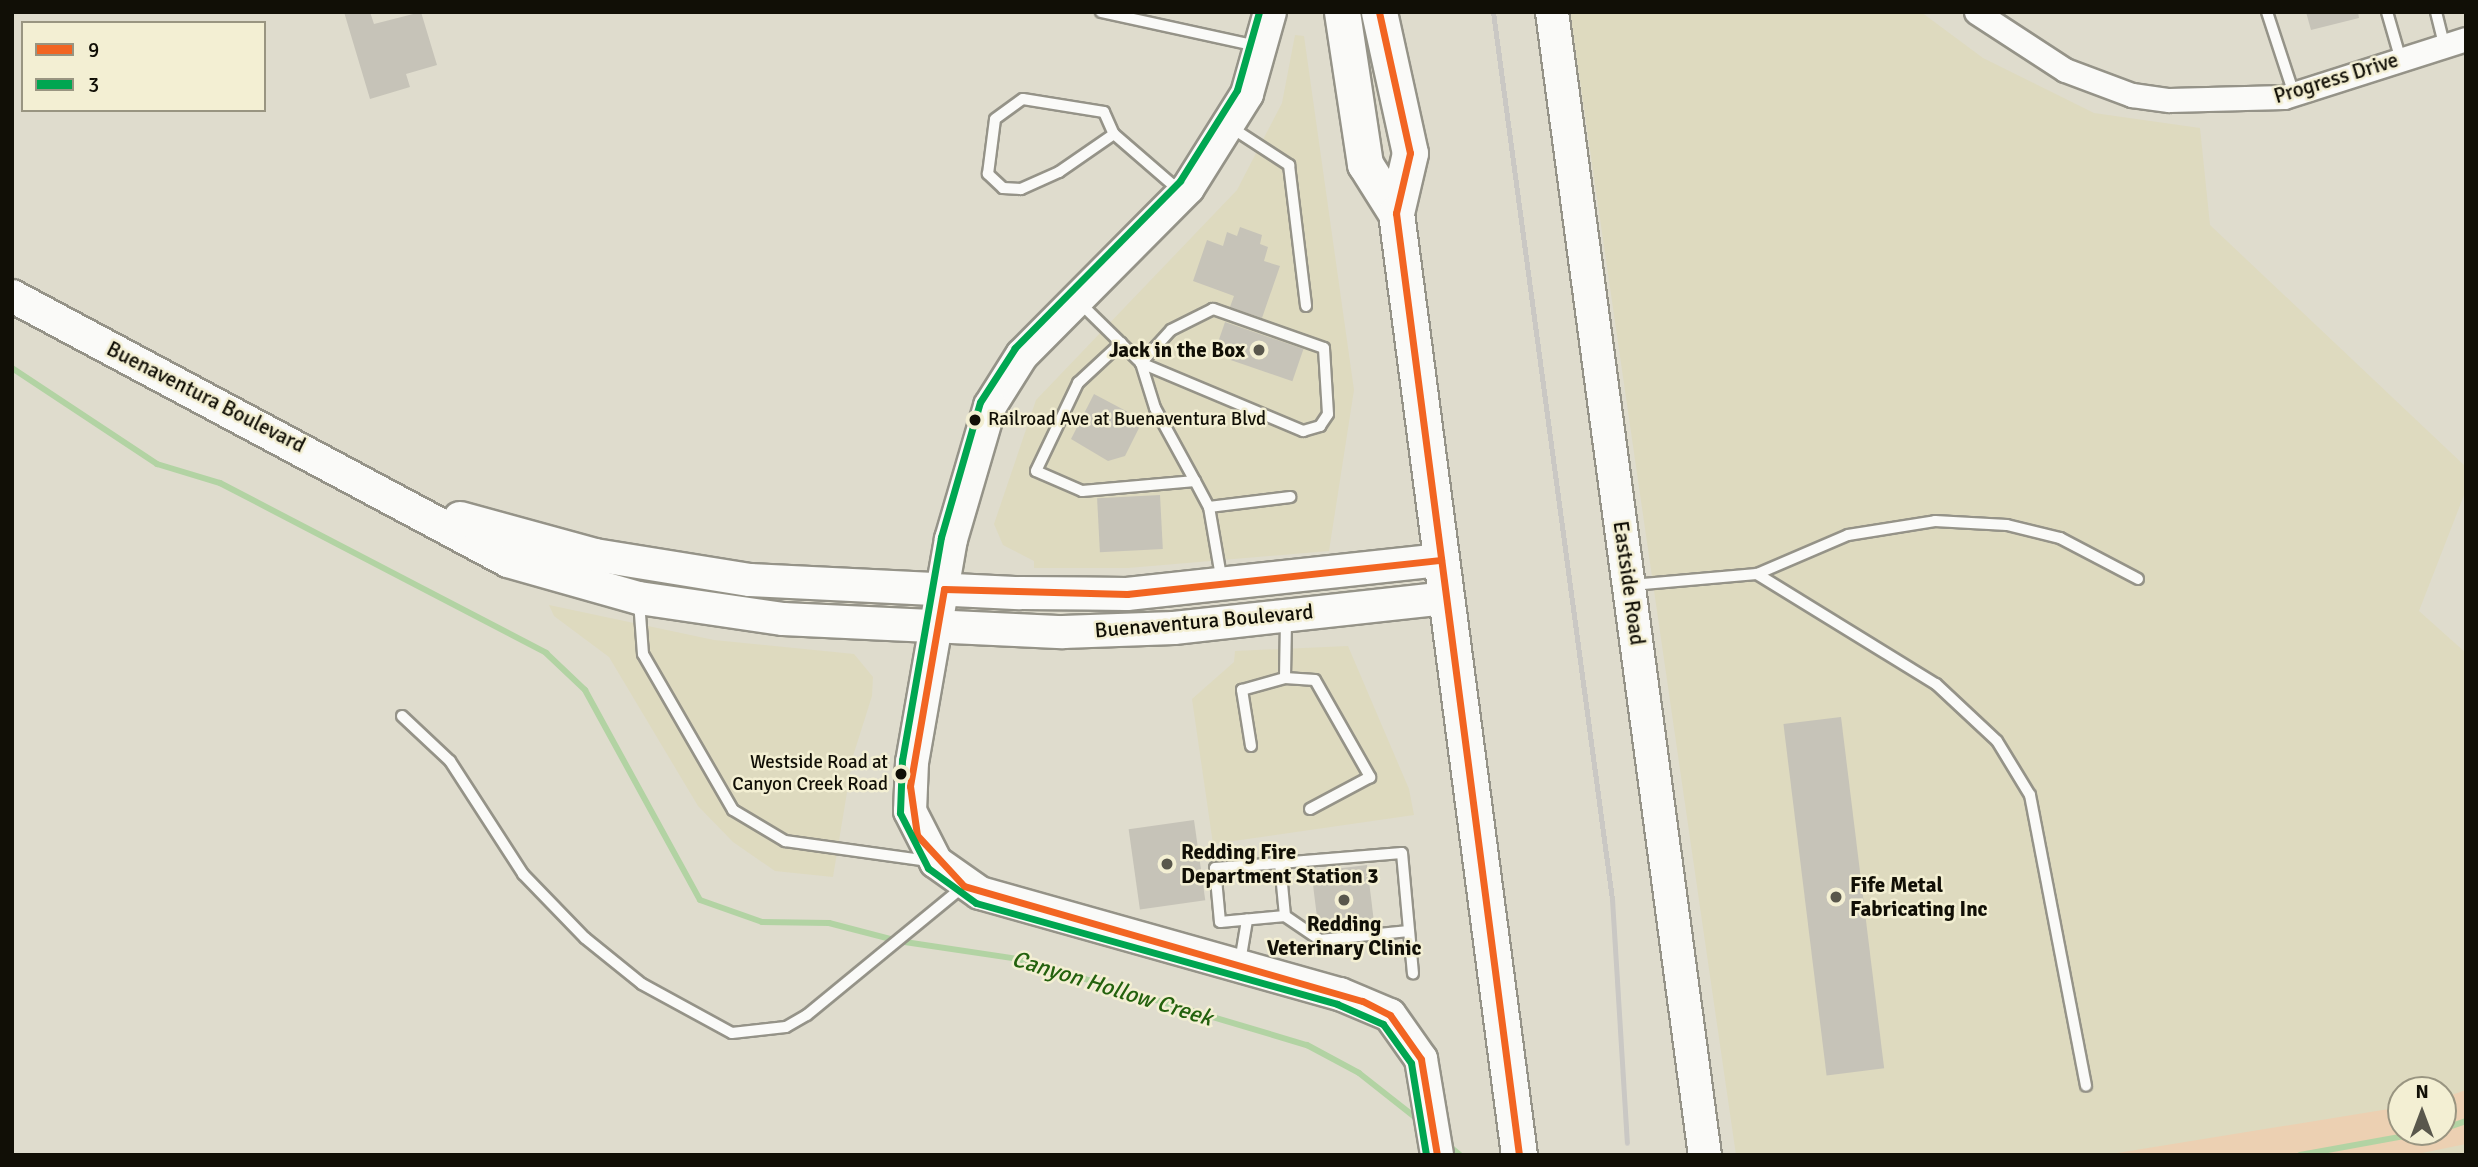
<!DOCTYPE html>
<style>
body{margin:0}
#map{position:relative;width:2478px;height:1167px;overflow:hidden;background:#dfdccd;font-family:Signika,sans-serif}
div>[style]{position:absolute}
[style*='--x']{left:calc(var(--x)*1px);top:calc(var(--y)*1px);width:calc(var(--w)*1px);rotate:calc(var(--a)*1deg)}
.built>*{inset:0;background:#dedabf}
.green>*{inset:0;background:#ecd0b2}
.stream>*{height:6px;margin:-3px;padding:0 3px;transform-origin:3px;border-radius:3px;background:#b2d3a3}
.building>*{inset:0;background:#c6c3b8;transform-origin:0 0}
.roads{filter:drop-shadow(2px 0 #959388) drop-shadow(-2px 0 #959388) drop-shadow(0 2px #959388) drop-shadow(0 -2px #959388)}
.lane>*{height:10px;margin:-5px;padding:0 5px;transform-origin:5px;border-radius:5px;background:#fafaf8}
.street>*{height:23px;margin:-11.5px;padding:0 11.5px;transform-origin:11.5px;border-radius:11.5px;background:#fafaf8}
.secondary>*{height:32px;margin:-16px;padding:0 16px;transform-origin:16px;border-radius:16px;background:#fafaf8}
.primary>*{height:35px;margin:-17.5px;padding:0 17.5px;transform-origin:17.5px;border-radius:17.5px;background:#fafaf8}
.rail>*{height:5px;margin:-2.5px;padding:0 2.5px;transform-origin:2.5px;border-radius:2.5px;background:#cac8c4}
.bus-1>*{height:7px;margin:-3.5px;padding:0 3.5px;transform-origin:3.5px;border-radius:3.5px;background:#f26522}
.bus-2>*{height:7px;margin:-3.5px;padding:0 3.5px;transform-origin:3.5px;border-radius:3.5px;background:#00a651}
.dots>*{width:19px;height:19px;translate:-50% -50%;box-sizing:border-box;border:4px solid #f3efd3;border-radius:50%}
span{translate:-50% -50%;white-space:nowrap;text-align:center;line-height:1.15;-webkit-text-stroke:5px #f3efd3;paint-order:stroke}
.bus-label{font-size:19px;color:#110f06}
.left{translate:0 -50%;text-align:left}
.right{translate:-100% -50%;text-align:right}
.street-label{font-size:21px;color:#110f06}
.poi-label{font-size:21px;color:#110f06;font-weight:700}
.water-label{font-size:23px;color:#23610d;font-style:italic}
.frame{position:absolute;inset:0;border:14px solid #110f06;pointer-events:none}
.legend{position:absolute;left:21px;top:21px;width:245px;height:91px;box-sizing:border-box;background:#f3efd3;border:2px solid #999581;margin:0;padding:9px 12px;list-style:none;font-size:21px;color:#110f06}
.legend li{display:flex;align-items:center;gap:14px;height:35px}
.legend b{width:35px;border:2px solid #999581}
.north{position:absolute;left:2387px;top:1076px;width:70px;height:70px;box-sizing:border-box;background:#f3efd3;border:2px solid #999581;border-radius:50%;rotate:0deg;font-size:19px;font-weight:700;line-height:28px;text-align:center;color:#110f06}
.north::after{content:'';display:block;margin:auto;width:24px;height:32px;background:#59574c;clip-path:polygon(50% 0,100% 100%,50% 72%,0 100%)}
</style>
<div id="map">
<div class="built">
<i style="clip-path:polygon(evenodd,1570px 12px,1921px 12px,1983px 58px,2094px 113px,2200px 128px,2210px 225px,2466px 467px,2466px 490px,2419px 611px,2466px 653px,2466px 1155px,1736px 1155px,1570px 12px,2401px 1090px,2443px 1090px,2443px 1132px,2401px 1132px,2401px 1090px)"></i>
<i style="clip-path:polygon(1295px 35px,1304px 36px,1354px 390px,1329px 551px,1128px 568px,1034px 568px,1034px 561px,1003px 545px,994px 524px,1036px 400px,1237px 190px,1282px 103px)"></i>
<i style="clip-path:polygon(549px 605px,714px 640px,854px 654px,873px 677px,872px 696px,853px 756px,833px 877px,775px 871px,733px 842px,698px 806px,609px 657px,554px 616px)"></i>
<i style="clip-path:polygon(1348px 646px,1409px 789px,1414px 815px,1213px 844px,1192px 699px,1234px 662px,1235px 651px)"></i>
</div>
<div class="green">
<i style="clip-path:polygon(2466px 1090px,2466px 1144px,2412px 1155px,2105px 1155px,2401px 1107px,2401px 1132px,2443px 1132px,2443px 1098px)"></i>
</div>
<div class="stream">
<i style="--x:12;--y:368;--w:174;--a:33.5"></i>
<i style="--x:157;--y:464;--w:66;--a:16.8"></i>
<i style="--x:220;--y:483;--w:368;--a:27.5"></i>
<i style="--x:546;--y:653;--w:54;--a:43.5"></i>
<i style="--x:585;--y:690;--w:239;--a:61.3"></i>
<i style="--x:700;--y:900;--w:66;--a:19.5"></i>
<i style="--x:762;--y:922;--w:67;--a:0.9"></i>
<i style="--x:829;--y:923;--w:71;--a:14.6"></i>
<i style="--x:898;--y:941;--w:121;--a:8.5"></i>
<i style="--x:1018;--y:959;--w:302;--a:16.6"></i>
<i style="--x:1307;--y:1045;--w:59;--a:28.3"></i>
<i style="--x:1359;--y:1073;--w:79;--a:38.3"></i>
<i style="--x:2443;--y:1129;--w:24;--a:-19"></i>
<i style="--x:1448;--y:1145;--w:16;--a:40"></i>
<i style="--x:2300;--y:1155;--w:128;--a:-10.3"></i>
</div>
<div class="building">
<i style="clip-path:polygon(344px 12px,370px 12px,374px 24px,421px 12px,437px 65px,406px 74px,410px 87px,370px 99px)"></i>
<i style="clip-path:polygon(2306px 12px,2358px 12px,2359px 18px,2311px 30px)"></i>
<i style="clip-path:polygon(1240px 227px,1262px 235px,1260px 244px,1268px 247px,1264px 261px,1280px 266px,1262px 318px,1230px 307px,1234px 296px,1193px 281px,1207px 240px,1223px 246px,1227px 232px,1237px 236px)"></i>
<i style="left:1225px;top:322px;width:83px;height:34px;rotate:19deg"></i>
<i style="clip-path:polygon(1094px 394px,1143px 420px,1125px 456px,1108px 461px,1071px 439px)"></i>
<i style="left:1160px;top:495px;width:54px;height:63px;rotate:87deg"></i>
<i style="left:1841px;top:717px;width:354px;height:58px;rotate:83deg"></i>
<i style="left:1194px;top:820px;width:81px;height:66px;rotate:82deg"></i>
<i style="left:1367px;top:865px;width:63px;height:56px;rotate:83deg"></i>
</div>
<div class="roads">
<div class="lane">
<i style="--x:1101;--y:12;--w:160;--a:12.3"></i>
<i style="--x:2267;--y:12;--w:86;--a:71.8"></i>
<i style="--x:2387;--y:12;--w:47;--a:73.9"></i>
<i style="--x:2436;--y:12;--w:34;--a:76"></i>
<i style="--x:1229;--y:126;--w:72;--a:33"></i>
<i style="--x:1289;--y:165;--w:142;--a:83.1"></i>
<i style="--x:1114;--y:134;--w:67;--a:145.4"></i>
<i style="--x:1059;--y:172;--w:42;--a:155.9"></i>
<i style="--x:1021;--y:189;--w:18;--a:-177"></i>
<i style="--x:1003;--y:188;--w:21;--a:-137"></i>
<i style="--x:988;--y:174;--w:55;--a:-82.7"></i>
<i style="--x:995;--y:119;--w:34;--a:-36"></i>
<i style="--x:1023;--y:99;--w:82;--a:9.1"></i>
<i style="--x:1104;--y:112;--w:24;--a:66"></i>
<i style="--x:1114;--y:134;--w:89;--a:40.9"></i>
<i style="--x:1078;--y:301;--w:88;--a:44.5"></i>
<i style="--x:1141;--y:363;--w:176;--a:22.8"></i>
<i style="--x:1303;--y:431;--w:18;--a:-16"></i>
<i style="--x:1320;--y:426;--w:14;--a:-56"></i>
<i style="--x:1328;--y:414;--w:66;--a:-93.5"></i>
<i style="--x:1324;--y:348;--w:118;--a:-160.6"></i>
<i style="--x:1213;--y:309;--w:47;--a:153.4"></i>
<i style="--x:1171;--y:330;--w:45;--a:132.3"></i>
<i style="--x:1141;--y:363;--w:47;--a:72.7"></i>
<i style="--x:1155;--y:408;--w:83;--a:61.3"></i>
<i style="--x:1195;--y:481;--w:113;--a:174.9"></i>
<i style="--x:1082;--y:491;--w:50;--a:-156.5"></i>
<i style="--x:1036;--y:471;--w:98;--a:-64.5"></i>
<i style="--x:1078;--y:383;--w:59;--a:-42.9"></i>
<i style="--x:1195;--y:481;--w:30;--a:62"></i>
<i style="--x:1209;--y:507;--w:76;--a:80.2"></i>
<i style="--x:1209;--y:507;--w:82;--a:-7"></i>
<i style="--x:1757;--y:574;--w:210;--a:31.6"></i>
<i style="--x:1936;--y:684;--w:83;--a:43.1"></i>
<i style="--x:1997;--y:741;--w:63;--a:58.6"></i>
<i style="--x:2030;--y:795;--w:296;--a:79.1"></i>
<i style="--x:1632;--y:585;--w:125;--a:-5"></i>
<i style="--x:1757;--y:574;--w:99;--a:-23.2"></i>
<i style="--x:1848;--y:535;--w:88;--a:-9.1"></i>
<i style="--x:1935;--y:521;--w:72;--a:3.2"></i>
<i style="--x:2007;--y:525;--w:55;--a:13.8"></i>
<i style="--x:2060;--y:538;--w:88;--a:27.7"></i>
<i style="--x:639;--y:601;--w:53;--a:85.7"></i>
<i style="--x:643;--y:654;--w:180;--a:60"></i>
<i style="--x:733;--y:810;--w:61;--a:30.8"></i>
<i style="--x:785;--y:841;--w:145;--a:7.9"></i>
<i style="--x:1286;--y:620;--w:58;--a:91"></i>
<i style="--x:1285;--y:678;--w:30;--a:4"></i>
<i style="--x:1315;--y:680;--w:112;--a:60.4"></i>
<i style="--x:1370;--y:777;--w:68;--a:151.9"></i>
<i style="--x:402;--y:716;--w:66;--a:43.2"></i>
<i style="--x:450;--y:761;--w:135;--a:57.1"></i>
<i style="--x:523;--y:874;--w:89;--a:45.9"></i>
<i style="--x:585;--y:938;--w:73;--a:38.9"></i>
<i style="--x:642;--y:984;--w:102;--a:28.6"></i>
<i style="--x:732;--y:1033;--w:54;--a:-6.3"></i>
<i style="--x:786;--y:1027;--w:24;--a:-30"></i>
<i style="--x:807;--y:1015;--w:203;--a:-39.4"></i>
<i style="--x:1251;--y:746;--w:57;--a:-99.1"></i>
<i style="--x:1242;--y:690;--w:45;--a:-15.6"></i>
<i style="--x:1280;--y:863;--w:122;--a:-4.7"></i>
<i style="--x:1402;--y:853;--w:121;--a:84.8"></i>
<i style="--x:1280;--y:863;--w:53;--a:84.6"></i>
<i style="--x:1285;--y:916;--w:65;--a:174.7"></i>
<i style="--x:1220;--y:922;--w:54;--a:-95.3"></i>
<i style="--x:1215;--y:868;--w:65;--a:-4.4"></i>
<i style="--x:1285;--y:916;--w:42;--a:34.4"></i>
<i style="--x:1320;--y:940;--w:89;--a:-5.8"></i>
<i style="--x:1240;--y:962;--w:43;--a:-80.5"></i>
</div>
<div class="street">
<i style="--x:1976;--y:12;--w:106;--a:33.1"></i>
<i style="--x:2065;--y:70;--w:72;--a:20.5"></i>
<i style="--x:2132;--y:95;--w:37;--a:8"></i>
<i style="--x:2169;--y:100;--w:115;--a:-1.5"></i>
<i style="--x:2284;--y:97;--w:191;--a:-17.7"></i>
</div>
<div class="secondary">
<i style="--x:1270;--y:12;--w:85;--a:105.7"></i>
<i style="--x:1247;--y:94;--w:111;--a:122.1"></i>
<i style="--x:1188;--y:188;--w:235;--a:134.8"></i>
<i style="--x:1022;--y:355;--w:60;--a:122.1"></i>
<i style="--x:990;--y:406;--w:139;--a:106.3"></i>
<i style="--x:951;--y:539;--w:226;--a:99.9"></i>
<i style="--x:912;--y:762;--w:49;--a:92.3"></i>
<i style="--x:910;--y:811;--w:57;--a:63"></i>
<i style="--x:936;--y:862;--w:54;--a:35.2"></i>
<i style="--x:980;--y:893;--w:374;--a:15.7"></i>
<i style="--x:1340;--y:994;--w:54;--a:22.8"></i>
<i style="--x:1390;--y:1015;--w:54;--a:54.8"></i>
<i style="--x:1421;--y:1059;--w:97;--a:80.5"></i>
<i style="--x:1552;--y:12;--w:1153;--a:82.38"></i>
<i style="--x:12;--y:296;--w:562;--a:28.11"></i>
<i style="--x:508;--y:561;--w:136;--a:15.8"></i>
<i style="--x:639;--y:598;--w:146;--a:8.3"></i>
<i style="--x:783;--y:619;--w:280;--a:2.7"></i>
<i style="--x:1063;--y:632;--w:111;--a:-2.1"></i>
<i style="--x:1174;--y:628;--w:273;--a:-6.3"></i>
<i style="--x:460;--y:518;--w:140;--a:15.3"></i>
<i style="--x:595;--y:555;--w:157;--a:9.2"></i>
<i style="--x:750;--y:580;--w:270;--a:2.8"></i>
<i style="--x:1020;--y:593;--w:107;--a:0.5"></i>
<i style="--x:1127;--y:594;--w:316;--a:-6.2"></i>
</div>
<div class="primary">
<i style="--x:1342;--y:12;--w:154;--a:81.4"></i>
<i style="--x:1365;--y:164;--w:58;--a:57.7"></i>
<i style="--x:1379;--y:12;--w:144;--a:77.6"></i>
<i style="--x:1410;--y:153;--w:62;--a:103.1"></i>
<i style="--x:1396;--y:213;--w:950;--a:82.56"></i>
</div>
</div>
<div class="rail">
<i style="--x:1493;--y:12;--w:895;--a:82.36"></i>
<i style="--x:1612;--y:899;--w:244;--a:86.5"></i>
</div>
<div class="bus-1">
<i style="--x:1379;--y:12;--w:144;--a:77.6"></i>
<i style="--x:1410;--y:153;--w:62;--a:103.1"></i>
<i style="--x:1396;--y:213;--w:950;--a:82.56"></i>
<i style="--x:1437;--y:1155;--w:97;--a:-99.5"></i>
<i style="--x:1421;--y:1059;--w:54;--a:-125.2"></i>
<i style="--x:1390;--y:1015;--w:31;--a:-153"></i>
<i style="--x:1362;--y:1001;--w:414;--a:-163.9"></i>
<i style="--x:964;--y:886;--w:69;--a:-132.7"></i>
<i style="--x:917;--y:835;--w:49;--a:-98.1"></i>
<i style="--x:910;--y:786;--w:200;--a:-80.2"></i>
<i style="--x:944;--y:589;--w:183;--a:1.6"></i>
<i style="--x:1127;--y:594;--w:316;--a:-6.2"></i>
</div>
<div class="bus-2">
<i style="--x:1259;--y:12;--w:81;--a:105.8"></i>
<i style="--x:1237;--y:90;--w:107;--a:122.1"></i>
<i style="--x:1180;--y:181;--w:235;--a:134.7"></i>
<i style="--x:1015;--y:348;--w:64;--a:122.9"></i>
<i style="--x:980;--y:402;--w:141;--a:106.1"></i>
<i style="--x:941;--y:537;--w:226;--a:99.9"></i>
<i style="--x:902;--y:760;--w:53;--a:92.2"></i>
<i style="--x:900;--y:813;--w:62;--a:63"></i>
<i style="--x:928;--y:868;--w:59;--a:36.1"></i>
<i style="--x:976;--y:903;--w:375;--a:15.6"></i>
<i style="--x:1337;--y:1004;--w:50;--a:23.5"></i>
<i style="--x:1383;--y:1024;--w:48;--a:54.3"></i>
<i style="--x:1411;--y:1063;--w:93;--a:80.7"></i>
</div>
<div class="dots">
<i style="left:1259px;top:350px;background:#59574c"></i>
<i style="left:975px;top:420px;background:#110f06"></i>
<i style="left:901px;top:774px;background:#110f06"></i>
<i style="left:1167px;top:864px;background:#59574c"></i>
<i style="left:1836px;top:897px;background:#59574c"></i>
<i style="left:1344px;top:900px;background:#59574c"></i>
</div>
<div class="bus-label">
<span class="left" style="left:988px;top:420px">Railroad Ave at Buenaventura Blvd</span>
<span class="right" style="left:888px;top:774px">Westside Road at<br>Canyon Creek Road</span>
</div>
<div class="street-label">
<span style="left:2336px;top:78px;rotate:-17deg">Progress Drive</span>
<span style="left:206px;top:397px;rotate:27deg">Buenaventura Boulevard</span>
<span style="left:1629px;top:583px;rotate:82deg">Eastside Road</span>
<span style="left:1204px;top:621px;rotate:-5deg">Buenaventura Boulevard</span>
</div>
<div class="poi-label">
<span class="right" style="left:1245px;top:350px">Jack in the Box</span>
<span class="left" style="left:1181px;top:864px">Redding Fire<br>Department Station 3</span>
<span class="left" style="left:1850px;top:897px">Fife Metal<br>Fabricating Inc</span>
<span style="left:1344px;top:936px">Redding<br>Veterinary Clinic</span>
</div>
<div class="water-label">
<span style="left:1112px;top:989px;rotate:17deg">Canyon Hollow Creek</span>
</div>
<div class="frame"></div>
<ul class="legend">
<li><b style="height:9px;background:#f26522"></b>9</li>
<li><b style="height:9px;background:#00a651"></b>3</li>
</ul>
<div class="north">N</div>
</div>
